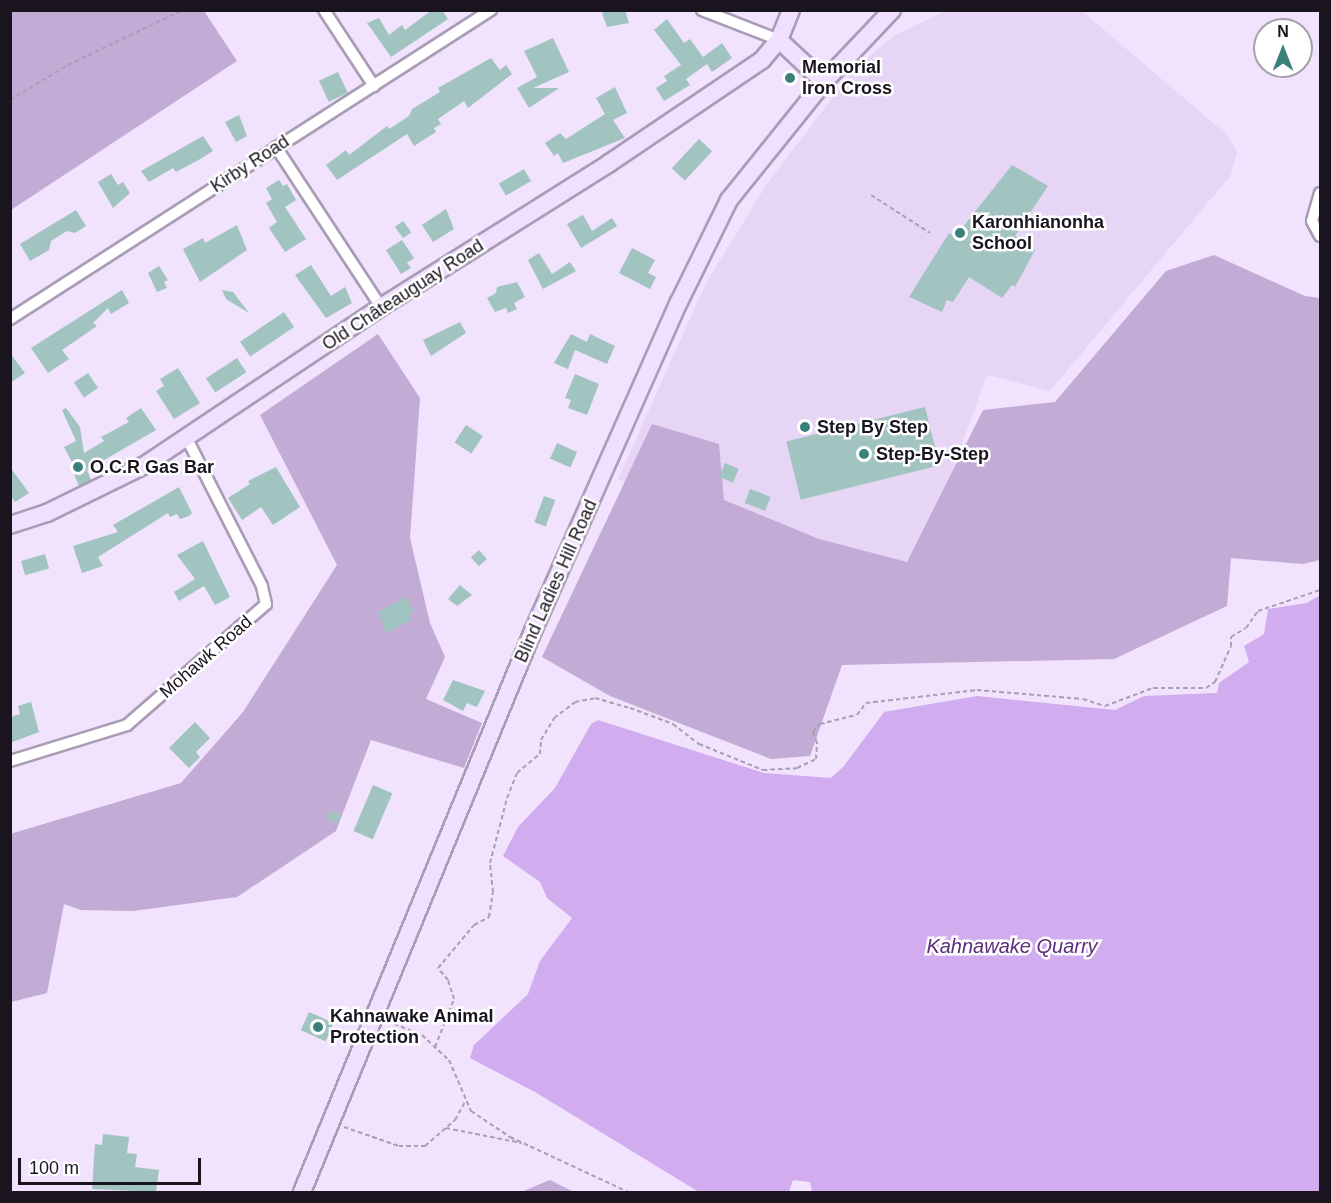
<!DOCTYPE html>
<meta charset="utf-8">
<style>
body{margin:0}
#map{position:relative;width:1331px;height:1203px;overflow:hidden;background:#f1e2fd;font-family:Helvetica,sans-serif}
div>[style]{position:absolute}
[style*='--x']{left:calc(var(--x)*1px);top:calc(var(--y)*1px);width:calc(var(--w)*1px);rotate:calc(var(--a)*1deg)}
.built>*{inset:0;background:#e6d5f5}
.green>*{inset:0;background:#c2abd4}
.water>*{inset:0;background:#d1acef}
.building>*{inset:0;background:#a1c4c0;transform-origin:0 0}
.path>*{height:2px;margin-top:-1px;transform-origin:0;background:repeating-linear-gradient(90deg,#aa9eb3 0 4.5px,transparent 0 7.5px)}
.roads{filter:drop-shadow(2px 0 #a99cb5) drop-shadow(-2px 0 #a99cb5) drop-shadow(0 2px #a99cb5) drop-shadow(0 -2px #a99cb5)}
.street>*{height:10px;margin:-5px;padding:0 5px;transform-origin:5px;border-radius:5px;background:#fff}
.secondary>*{height:16px;margin:-8px;padding:0 8px;transform-origin:8px;border-radius:8px;background:#f1dfff}
.dots>*{width:16px;height:16px;translate:-50% -50%;box-sizing:border-box;border:3px solid #fff;border-radius:50%}
span{translate:-50% -50%;white-space:nowrap;text-align:center;line-height:1.15;-webkit-text-stroke:5px #fff;paint-order:stroke}
.poi-label{font-size:18px;color:#19141d;font-weight:700}
.left{translate:0 -50%;text-align:left}
.street-label{font-size:18px;color:#19141d}
.water-label{font-size:20px;color:#5d2e7c;font-style:italic}
.frame{position:absolute;inset:0;border:12px solid #19141d;pointer-events:none}
.north{position:absolute;left:1253px;top:18px;width:60px;height:60px;box-sizing:border-box;background:#fff;border:2px solid #a3a1a5;border-radius:50%;rotate:0deg;font-size:16px;font-weight:700;line-height:24px;text-align:center;color:#19141d}
.north::after{content:'';display:block;margin:auto;width:21px;height:27px;background:#3a817c;clip-path:polygon(50% 0,100% 100%,50% 72%,0 100%)}
.scale{position:absolute;left:18px;top:1158px;width:183px;height:27px;box-sizing:border-box;border:3px solid #19141d;border-top:0;padding-left:8px;font-size:18px;line-height:21px;white-space:nowrap;color:#19141d;-webkit-text-stroke:4px #fff;paint-order:stroke}
</style>
<div id="map">
<div class="built">
<i style="clip-path:polygon(945px 11px,1082px 11px,1226px 134px,1237px 151px,1231px 175px,1050px 391px,987px 375px,911px 585px,618px 479px,707px 281px,767px 184px,856px 67px,894px 36px)"></i>
</div>
<div class="green">
<i style="clip-path:polygon(204px 11px,237px 61px,11px 210px,11px 12px)"></i>
<i style="clip-path:polygon(1214px 255px,1305px 296px,1320px 298px,1320px 560px,1303px 564px,1231px 558px,1227px 606px,1114px 659px,842px 665px,810px 756px,771px 759px,610px 696px,542px 657px,652px 424px,719px 444px,724px 500px,819px 539px,907px 562px,983px 410px,1055px 402px,1166px 271px)"></i>
<i style="clip-path:polygon(378px 334px,420px 398px,410px 538px,430px 623px,445px 657px,426px 699px,482px 723px,464px 768px,371px 740px,336px 831px,237px 897px,133px 911px,81px 910px,64px 904px,47px 993px,11px 1002px,10px 834px,181px 783px,243px 712px,337px 565px,260px 415px)"></i>
<i style="clip-path:polygon(550px 1180px,574px 1192px,521px 1192px)"></i>
</div>
<div class="water">
<i style="clip-path:polygon(1320px 595px,1320px 1192px,812px 1192px,810px 1182px,793px 1180px,789px 1192px,699px 1192px,535px 1092px,470px 1058px,474px 1045px,528px 994px,540px 961px,572px 918px,547px 898px,540px 882px,503px 856px,518px 827px,555px 788px,591px 724px,598px 720px,764px 773px,831px 778px,844px 766px,884px 712px,977px 696px,1115px 710px,1144px 696px,1217px 693px,1219px 683px,1249px 662px,1244px 646px,1264px 634px,1268px 609px,1307px 603px)"></i>
</div>
<div class="building">
<i style="clip-path:polygon(432px 10px,442px 10px,448px 19px,391px 57px,367px 23px,379px 18px,389px 35px,402px 25px,405px 30px)"></i>
<i style="clip-path:polygon(609px 10px,625px 10px,629px 23px,607px 27px,602px 13px)"></i>
<i style="clip-path:polygon(667px 19px,684px 43px,690px 39px,703px 57px,722px 43px,732px 58px,712px 72px,707px 64px,686px 79px,690px 85px,664px 101px,656px 88px,667px 81px,664px 76px,681px 65px,654px 30px)"></i>
<i style="clip-path:polygon(553px 38px,569px 72px,533px 88px,559px 88px,529px 108px,517px 88px,537px 77px,524px 51px)"></i>
<i style="clip-path:polygon(491px 58px,500px 70px,506px 65px,512px 74px,468px 108px,464px 101px,438px 119px,441px 124px,434px 128px,436px 132px,414px 146px,407px 134px,337px 180px,326px 165px,346px 150px,349px 155px,387px 126px,389px 129px,409px 116px,412px 109px,440px 92px,438px 88px)"></i>
<i style="left:338px;top:72px;width:23px;height:21px;rotate:65deg"></i>
<i style="clip-path:polygon(615px 87px,627px 113px,613px 120px,625px 138px,563px 163px,558px 153px,554px 156px,545px 143px,560px 133px,566px 139px,605px 114px,596px 98px)"></i>
<i style="clip-path:polygon(239px 115px,247px 136px,236px 142px,225px 122px)"></i>
<i style="clip-path:polygon(203px 136px,213px 151px,202px 158px,176px 172px,173px 168px,149px 182px,141px 171px)"></i>
<i style="left:699px;top:139px;width:18px;height:40px;rotate:43deg"></i>
<i style="clip-path:polygon(1012px 165px,1048px 186px,1015px 236px,1035px 250px,1015px 287px,1012px 285px,1002px 298px,969px 277px,953px 302px,947px 300px,942px 312px,909px 297px,949px 233px,955px 237px)"></i>
<i style="left:524px;top:169px;width:14px;height:29px;rotate:60deg"></i>
<i style="clip-path:polygon(111px 174px,118px 185px,123px 182px,130px 193px,113px 208px,98px 182px)"></i>
<i style="clip-path:polygon(279px 180px,283px 186px,287px 184px,296px 200px,285px 207px,306px 239px,285px 252px,269px 228px,277px 222px,266px 203px,272px 199px,266px 188px)"></i>
<i style="clip-path:polygon(446px 209px,454px 229px,433px 242px,422px 225px)"></i>
<i style="clip-path:polygon(76px 210px,86px 226px,75px 233px,67px 231px,51px 241px,49px 250px,30px 261px,20px 244px)"></i>
<i style="clip-path:polygon(583px 215px,592px 231px,612px 218px,617px 226px,581px 248px,567px 224px)"></i>
<i style="left:403px;top:221px;width:14px;height:10px;rotate:54deg"></i>
<i style="clip-path:polygon(237px 225px,247px 250px,200px 282px,183px 249px,203px 238px,205px 243px)"></i>
<i style="clip-path:polygon(402px 240px,414px 258px,407px 263px,411px 268px,401px 274px,386px 250px)"></i>
<i style="clip-path:polygon(632px 248px,655px 260px,648px 273px,656px 277px,650px 289px,619px 273px)"></i>
<i style="clip-path:polygon(539px 253px,552px 274px,570px 262px,576px 271px,543px 289px,528px 260px)"></i>
<i style="clip-path:polygon(311px 265px,331px 296px,345px 287px,352px 303px,326px 318px,295px 275px)"></i>
<i style="clip-path:polygon(159px 266px,168px 280px,164px 282px,167px 288px,157px 292px,148px 273px)"></i>
<i style="clip-path:polygon(517px 282px,525px 297px,514px 303px,517px 309px,508px 313px,506px 308px,495px 312px,487px 298px,496px 293px,497px 287px)"></i>
<i style="clip-path:polygon(122px 290px,129px 303px,111px 314px,108px 308px,93px 323px,97px 326px,62px 350px,69px 359px,48px 373px,31px 348px)"></i>
<i style="clip-path:polygon(222px 290px,233px 292px,249px 313px,226px 299px)"></i>
<i style="left:284px;top:312px;width:18px;height:53px;rotate:56deg"></i>
<i style="clip-path:polygon(460px 322px,466px 333px,431px 356px,423px 340px)"></i>
<i style="clip-path:polygon(571px 334px,587px 342px,590px 334px,615px 346px,607px 364px,575px 350px,568px 369px,554px 363px)"></i>
<i style="clip-path:polygon(10px 353px,25px 373px,10px 383px)"></i>
<i style="left:237px;top:358px;width:17px;height:37px;rotate:57deg"></i>
<i style="clip-path:polygon(178px 368px,200px 403px,174px 419px,156px 391px,164px 386px,160px 379px)"></i>
<i style="left:88px;top:373px;width:18px;height:17px;rotate:56deg"></i>
<i style="clip-path:polygon(575px 374px,599px 384px,587px 415px,568px 408px,571px 400px,565px 398px)"></i>
<i style="left:925px;top:407px;width:60px;height:143px;rotate:76deg"></i>
<i style="clip-path:polygon(66px 408px,80px 427px,84px 453px,104px 441px,101px 437px,129px 422px,126px 418px,141px 408px,156px 430px,87px 470px,91px 480px,79px 486px,74px 474px,77px 472px,64px 447px,76px 441px,62px 410px)"></i>
<i style="left:466px;top:425px;width:20px;height:21px;rotate:33deg"></i>
<i style="left:557px;top:443px;width:22px;height:17px;rotate:24deg"></i>
<i style="left:725px;top:463px;width:15px;height:15px;rotate:23deg"></i>
<i style="clip-path:polygon(10px 467px,29px 493px,15px 502px,10px 495px)"></i>
<i style="clip-path:polygon(276px 467px,300px 507px,273px 525px,261px 507px,242px 520px,228px 498px,250px 484px,248px 481px)"></i>
<i style="clip-path:polygon(179px 487px,192px 513px,189px 516px,180px 519px,177px 514px,170px 517px,168px 513px,98px 557px,103px 566px,82px 573px,73px 546px,118px 532px,113px 525px)"></i>
<i style="left:750px;top:489px;width:22px;height:15px;rotate:21deg"></i>
<i style="left:544px;top:496px;width:12px;height:28px;rotate:20deg"></i>
<i style="clip-path:polygon(203px 541px,230px 597px,215px 605px,204px 586px,179px 601px,174px 592px,195px 579px,177px 555px)"></i>
<i style="left:479px;top:550px;width:12px;height:11px;rotate:48deg"></i>
<i style="left:45px;top:554px;width:15px;height:25px;rotate:74deg"></i>
<i style="clip-path:polygon(460px 585px,472px 595px,457px 606px,448px 599px)"></i>
<i style="clip-path:polygon(406px 597px,414px 612px,409px 615px,412px 620px,386px 633px,378px 612px)"></i>
<i style="clip-path:polygon(453px 680px,485px 691px,477px 707px,467px 703px,463px 711px,443px 700px)"></i>
<i style="clip-path:polygon(31px 702px,39px 732px,10px 743px,10px 717px,20px 714px,18px 706px)"></i>
<i style="clip-path:polygon(195px 722px,210px 738px,196px 752px,200px 757px,189px 768px,169px 748px)"></i>
<i style="left:373px;top:785px;width:21px;height:50px;rotate:23deg"></i>
<i style="clip-path:polygon(331px 810px,341px 815px,337px 824px,326px 818px)"></i>
<i style="left:309px;top:1012px;width:27px;height:20px;rotate:24deg"></i>
<i style="clip-path:polygon(103px 1134px,129px 1137px,127px 1153px,137px 1154px,135px 1167px,159px 1170px,156px 1192px,92px 1189px,95px 1144px,102px 1145px)"></i>
</div>
<div class="path">
<i style="--x:10;--y:100;--w:68;--a:-31.1"></i>
<i style="--x:68;--y:65;--w:127;--a:-25.6"></i>
<i style="--x:871;--y:195;--w:70;--a:32.8"></i>
<i style="--x:387;--y:1021;--w:38;--a:22"></i>
<i style="--x:422;--y:1035;--w:37;--a:43"></i>
<i style="--x:449;--y:1060;--w:56;--a:66.7"></i>
<i style="--x:471;--y:1111;--w:47;--a:33.7"></i>
<i style="--x:510;--y:1137;--w:130;--a:25"></i>
<i style="--x:435;--y:1047;--w:52;--a:-68.4"></i>
<i style="--x:454;--y:999;--w:20;--a:-108"></i>
<i style="--x:448;--y:980;--w:16;--a:-130"></i>
<i style="--x:438;--y:968;--w:56;--a:-50.1"></i>
<i style="--x:474;--y:925;--w:17;--a:-28"></i>
<i style="--x:489;--y:917;--w:25;--a:-81"></i>
<i style="--x:493;--y:892;--w:29;--a:-96"></i>
<i style="--x:490;--y:863;--w:67;--a:-75.3"></i>
<i style="--x:507;--y:798;--w:27;--a:-68"></i>
<i style="--x:517;--y:773;--w:30;--a:-40"></i>
<i style="--x:540;--y:754;--w:14;--a:-86"></i>
<i style="--x:541;--y:740;--w:26;--a:-59"></i>
<i style="--x:554;--y:718;--w:26;--a:-37"></i>
<i style="--x:575;--y:702;--w:20;--a:-11"></i>
<i style="--x:595;--y:698;--w:36;--a:16"></i>
<i style="--x:630;--y:708;--w:46;--a:20.4"></i>
<i style="--x:673;--y:724;--w:33;--a:38"></i>
<i style="--x:699;--y:744;--w:69;--a:22.1"></i>
<i style="--x:763;--y:770;--w:34;--a:-3"></i>
<i style="--x:797;--y:768;--w:21;--a:-25"></i>
<i style="--x:816;--y:759;--w:16;--a:-86"></i>
<i style="--x:817;--y:743;--w:12;--a:-110"></i>
<i style="--x:813;--y:732;--w:11;--a:-49"></i>
<i style="--x:820;--y:724;--w:38;--a:-14"></i>
<i style="--x:857;--y:715;--w:15;--a:-53"></i>
<i style="--x:866;--y:703;--w:112;--a:-6.7"></i>
<i style="--x:977;--y:690;--w:106;--a:4.9"></i>
<i style="--x:1083;--y:699;--w:23;--a:18"></i>
<i style="--x:1105;--y:706;--w:51;--a:-20.6"></i>
<i style="--x:1153;--y:688;--w:53;--a:0"></i>
<i style="--x:1206;--y:688;--w:11;--a:-34"></i>
<i style="--x:1215;--y:682;--w:39;--a:-66"></i>
<i style="--x:1231;--y:646;--w:9;--a:-90"></i>
<i style="--x:1231;--y:637;--w:17;--a:-31"></i>
<i style="--x:1246;--y:628;--w:21;--a:-55"></i>
<i style="--x:1258;--y:611;--w:65;--a:-18.7"></i>
<i style="--x:344;--y:1127;--w:58;--a:19.1"></i>
<i style="--x:399;--y:1146;--w:26;--a:0"></i>
<i style="--x:425;--y:1146;--w:40;--a:-41"></i>
<i style="--x:455;--y:1120;--w:21;--a:-61"></i>
<i style="--x:446;--y:1128;--w:77;--a:11.2"></i>
</div>
<div class="roads">
<div class="street">
<i style="--x:324;--y:10;--w:91;--a:56.7"></i>
<i style="--x:702;--y:10;--w:83;--a:21.3"></i>
<i style="--x:276;--y:147;--w:191;--a:56.7"></i>
<i style="--x:1320;--y:193;--w:29;--a:106"></i>
<i style="--x:1312;--y:221;--w:17;--a:62"></i>
<i style="--x:10;--y:319;--w:572;--a:-32.72"></i>
<i style="--x:10;--y:761;--w:122;--a:-17.1"></i>
<i style="--x:127;--y:725;--w:184;--a:-41"></i>
<i style="--x:266;--y:604;--w:18;--a:-103"></i>
<i style="--x:262;--y:586;--w:165;--a:-117"></i>
</div>
<div class="secondary">
<i style="--x:779;--y:40;--w:62;--a:43"></i>
<i style="--x:10;--y:525;--w:39;--a:-18"></i>
<i style="--x:47;--y:513;--w:109;--a:-26.1"></i>
<i style="--x:145;--y:465;--w:284;--a:-33.8"></i>
<i style="--x:381;--y:307;--w:268;--a:-32.2"></i>
<i style="--x:608;--y:164;--w:186;--a:-34"></i>
<i style="--x:762;--y:60;--w:26;--a:-50"></i>
<i style="--x:779;--y:40;--w:32;--a:-68"></i>
<i style="--x:302;--y:1192;--w:607;--a:-67.62"></i>
<i style="--x:533;--y:631;--w:360;--a:-66.1"></i>
<i style="--x:679;--y:302;--w:114;--a:-63.9"></i>
<i style="--x:729;--y:200;--w:151;--a:-51.2"></i>
<i style="--x:824;--y:82;--w:99;--a:-46.6"></i>
</div>
</div>
<div class="dots">
<i style="left:790px;top:78px;background:#3a817c"></i>
<i style="left:960px;top:233px;background:#3a817c"></i>
<i style="left:805px;top:427px;background:#3a817c"></i>
<i style="left:864px;top:454px;background:#3a817c"></i>
<i style="left:78px;top:467px;background:#3a817c"></i>
<i style="left:318px;top:1027px;background:#3a817c"></i>
</div>
<div class="poi-label">
<span class="left" style="left:802px;top:78px">Memorial<br>Iron Cross</span>
<span class="left" style="left:972px;top:233px">Karonhianonha<br>School</span>
<span class="left" style="left:817px;top:427px">Step By Step</span>
<span class="left" style="left:876px;top:454px">Step-By-Step</span>
<span class="left" style="left:90px;top:467px">O.C.R Gas Bar</span>
<span class="left" style="left:330px;top:1027px">Kahnawake Animal<br>Protection</span>
</div>
<div class="street-label">
<span style="left:250px;top:164px;rotate:-33deg">Kirby Road</span>
<span style="left:403px;top:295px;rotate:-33deg">Old Châteauguay Road</span>
<span style="left:556px;top:581px;rotate:-66deg">Blind Ladies Hill Road</span>
<span style="left:206px;top:657px;rotate:-41deg">Mohawk Road</span>
</div>
<div class="water-label">
<span style="left:1012px;top:946px">Kahnawake Quarry</span>
</div>
<div class="frame"></div>
<div class="north">N</div>
<div class="scale">100 m</div>
</div>
